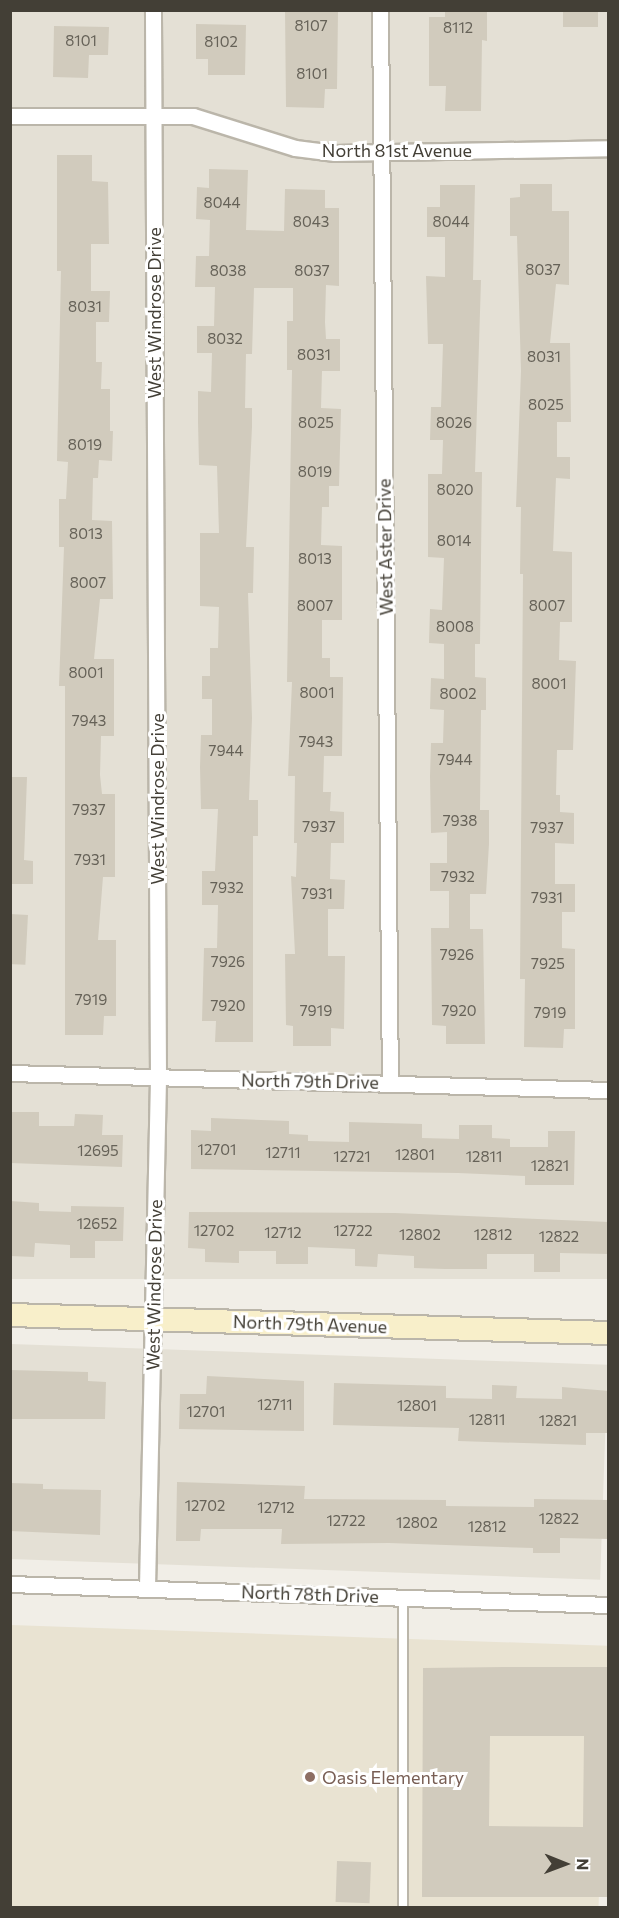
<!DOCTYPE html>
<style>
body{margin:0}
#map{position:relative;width:619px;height:1918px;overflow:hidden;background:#f1eee7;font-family:Commissioner,sans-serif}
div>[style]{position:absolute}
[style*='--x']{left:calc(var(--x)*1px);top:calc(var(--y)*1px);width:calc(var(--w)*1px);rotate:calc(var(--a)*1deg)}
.residential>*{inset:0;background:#e4e0d5;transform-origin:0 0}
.education>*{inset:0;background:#e9e3d2;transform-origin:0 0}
.building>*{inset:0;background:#d1cbbd;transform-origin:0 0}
.roads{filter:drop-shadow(2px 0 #bbb6aa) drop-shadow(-2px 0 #bbb6aa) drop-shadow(0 2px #bbb6aa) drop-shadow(0 -2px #bbb6aa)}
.lane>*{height:8px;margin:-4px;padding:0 4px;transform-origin:4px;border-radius:4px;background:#fff}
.street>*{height:15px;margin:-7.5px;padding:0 7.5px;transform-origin:7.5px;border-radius:7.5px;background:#fff}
.secondary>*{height:22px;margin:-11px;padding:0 11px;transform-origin:11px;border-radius:11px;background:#f8efca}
.dots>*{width:16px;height:16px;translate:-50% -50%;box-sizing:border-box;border:3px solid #fff;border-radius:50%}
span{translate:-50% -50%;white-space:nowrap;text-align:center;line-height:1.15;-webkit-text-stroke:6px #fff;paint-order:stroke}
.number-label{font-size:15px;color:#666258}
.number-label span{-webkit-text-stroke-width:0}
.street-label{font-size:18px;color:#433f36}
.education-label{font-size:18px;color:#785e54}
.left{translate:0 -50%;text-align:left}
.frame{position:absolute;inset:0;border:12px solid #433f36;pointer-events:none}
.north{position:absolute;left:535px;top:1834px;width:60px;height:60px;-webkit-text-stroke:4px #fff;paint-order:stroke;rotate:91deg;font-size:16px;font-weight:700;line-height:24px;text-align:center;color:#433f36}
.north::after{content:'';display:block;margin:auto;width:21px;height:27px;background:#433f36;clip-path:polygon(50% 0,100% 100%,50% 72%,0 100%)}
</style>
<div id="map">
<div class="residential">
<i style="left:11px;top:11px;width:597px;height:1268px"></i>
<i style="left:11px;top:1344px;width:597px;height:215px;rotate:2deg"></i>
</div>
<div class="education">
<i style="left:11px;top:1625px;width:597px;height:283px;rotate:2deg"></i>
</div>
<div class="building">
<i style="clip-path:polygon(285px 10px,338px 12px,337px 89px,325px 89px,324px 108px,286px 107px)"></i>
<i style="clip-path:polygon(445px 10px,487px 10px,487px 41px,482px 40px,481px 111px,445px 111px,446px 86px,429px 86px,429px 17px,445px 17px)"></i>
<i style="left:563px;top:10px;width:35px;height:17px"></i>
<i style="clip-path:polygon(196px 24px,246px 25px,245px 75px,208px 75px,208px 59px,196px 59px)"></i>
<i style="clip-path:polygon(54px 26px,109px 27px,108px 55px,89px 55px,88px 78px,53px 77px)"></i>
<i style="clip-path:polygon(57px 155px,92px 155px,92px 181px,108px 182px,109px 244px,91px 244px,91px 291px,110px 291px,109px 322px,96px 322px,96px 362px,102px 362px,101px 389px,110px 389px,110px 431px,113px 431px,112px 461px,99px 460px,98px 478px,93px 478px,92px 520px,112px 521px,113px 599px,100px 599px,94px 659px,114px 659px,114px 736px,101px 736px,100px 775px,102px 794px,115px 794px,115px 877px,103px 877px,98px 940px,116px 940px,116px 1016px,104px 1016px,103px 1035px,65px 1035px,65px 686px,59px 686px,64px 547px,59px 547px,59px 499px,66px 499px,68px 462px,57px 461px,61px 271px,57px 271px)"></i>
<i style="clip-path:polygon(209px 169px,248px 170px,246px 230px,284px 231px,285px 189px,325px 190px,325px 208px,339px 208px,339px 286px,326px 285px,325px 322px,326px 339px,340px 339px,340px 371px,322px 371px,321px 408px,341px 409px,339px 486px,329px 486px,329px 507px,322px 507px,321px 545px,342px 546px,342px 620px,322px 620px,322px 658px,330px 658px,330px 677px,343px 677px,342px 756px,324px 756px,323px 792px,331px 792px,330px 811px,344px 812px,344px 843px,331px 843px,330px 879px,345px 880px,344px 909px,328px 909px,328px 956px,345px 956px,344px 1029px,331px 1028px,331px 1046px,293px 1046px,293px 1026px,286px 1025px,285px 954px,295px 954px,291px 876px,296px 877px,297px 843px,294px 843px,295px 776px,288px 776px,292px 682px,287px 682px,292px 370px,287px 370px,287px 321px,293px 321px,293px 288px,254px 288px,252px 354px,246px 354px,245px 408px,252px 408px,252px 427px,246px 547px,254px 547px,253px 593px,248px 593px,252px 718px,249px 800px,258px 800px,258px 836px,253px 836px,253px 1042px,215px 1042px,216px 1021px,202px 1021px,204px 948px,217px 948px,218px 905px,202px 905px,202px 871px,215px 871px,218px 809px,201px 809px,200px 767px,201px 735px,212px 735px,212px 699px,202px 699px,202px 676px,210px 676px,210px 648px,218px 648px,219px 607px,200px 606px,200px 533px,219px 533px,217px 466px,199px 465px,198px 422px,198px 391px,211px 392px,212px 353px,197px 353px,197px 326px,214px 326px,215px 287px,195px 287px,196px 256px,209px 256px,210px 220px,196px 219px,197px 187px,209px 188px)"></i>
<i style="clip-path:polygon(520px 184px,552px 184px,552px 211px,569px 211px,569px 285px,556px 284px,550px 343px,570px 343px,571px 422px,557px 422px,557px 457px,570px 457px,570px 479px,556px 478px,553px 551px,572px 552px,572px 622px,560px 622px,559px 660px,576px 661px,573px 750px,557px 750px,556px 795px,560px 795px,560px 812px,574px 813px,574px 844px,555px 843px,555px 884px,575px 884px,575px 912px,562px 912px,562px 948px,575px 949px,575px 1029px,564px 1029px,563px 1048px,524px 1047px,525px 979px,520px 979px,523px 574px,520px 574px,521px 507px,516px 507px,521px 371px,517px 236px,510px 236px,510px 198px,520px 197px)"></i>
<i style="clip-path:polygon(440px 185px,475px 185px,473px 280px,481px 280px,475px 472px,482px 472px,480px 644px,475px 644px,475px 677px,486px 678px,486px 710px,481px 710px,480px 810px,489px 810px,489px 844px,486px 894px,470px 894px,470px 929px,483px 929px,485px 1044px,446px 1044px,446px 1026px,432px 1025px,431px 928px,449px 928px,449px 891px,430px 891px,430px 863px,447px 863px,447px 832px,431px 833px,430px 776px,431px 743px,443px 743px,444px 710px,430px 709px,431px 678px,444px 679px,444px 644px,429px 643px,430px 609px,442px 610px,444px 558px,428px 557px,428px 474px,442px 474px,443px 440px,430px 440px,431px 407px,441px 407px,443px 344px,428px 344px,426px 276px,445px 277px,445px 237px,427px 237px,427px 207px,440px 207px)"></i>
<i style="clip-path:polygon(10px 777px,27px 777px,24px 860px,33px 861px,33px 884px,10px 884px)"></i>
<i style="left:10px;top:914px;width:18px;height:50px;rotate:3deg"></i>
<i style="clip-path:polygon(10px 1112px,39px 1112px,39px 1126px,74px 1126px,75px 1114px,103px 1115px,102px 1135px,123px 1135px,122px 1167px,10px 1163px)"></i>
<i style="clip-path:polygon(211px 1118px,289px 1121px,289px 1134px,308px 1135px,308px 1141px,349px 1142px,349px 1122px,422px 1124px,422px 1138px,459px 1139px,459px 1125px,492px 1125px,492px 1138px,510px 1139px,510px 1147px,548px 1147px,548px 1131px,575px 1131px,574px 1185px,525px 1185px,525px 1176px,458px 1173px,191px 1169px,191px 1130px,211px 1131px)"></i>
<i style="clip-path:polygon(10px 1201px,39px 1203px,39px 1211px,71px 1212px,71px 1206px,124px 1207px,123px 1241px,95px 1241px,95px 1258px,70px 1258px,70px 1245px,35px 1243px,34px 1257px,10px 1256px)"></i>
<i style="clip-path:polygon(189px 1212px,395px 1213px,609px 1222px,609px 1254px,560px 1253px,560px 1272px,534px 1272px,534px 1254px,487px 1254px,487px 1269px,445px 1269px,414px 1268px,414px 1256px,378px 1254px,377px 1267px,355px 1266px,355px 1249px,308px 1247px,308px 1264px,276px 1264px,276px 1251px,239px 1251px,239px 1263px,205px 1262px,205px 1249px,188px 1248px)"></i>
<i style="clip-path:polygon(10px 1370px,88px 1372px,88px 1381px,106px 1382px,105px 1419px,10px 1419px)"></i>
<i style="clip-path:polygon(207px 1376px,304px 1381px,304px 1431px,179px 1429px,180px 1394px,206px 1394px)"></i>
<i style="clip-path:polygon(334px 1383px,446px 1386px,446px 1398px,492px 1399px,492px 1385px,517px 1386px,516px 1398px,562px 1399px,562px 1387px,609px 1391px,609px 1433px,586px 1433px,586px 1445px,458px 1441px,459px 1428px,333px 1425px)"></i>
<i style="clip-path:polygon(177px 1482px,305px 1486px,304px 1499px,446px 1500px,446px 1506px,534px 1507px,534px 1499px,609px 1500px,609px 1539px,560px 1538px,560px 1553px,533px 1553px,533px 1548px,389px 1543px,281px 1544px,282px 1529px,201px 1529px,200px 1541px,176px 1541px)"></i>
<i style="clip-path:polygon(10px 1483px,43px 1484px,43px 1489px,101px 1490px,100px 1535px,10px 1531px)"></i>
<i style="clip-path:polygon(evenodd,504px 1667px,609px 1667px,609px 1897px,422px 1897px,423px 1668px,504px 1667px,490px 1736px,584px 1736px,583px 1827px,489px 1826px,490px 1736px)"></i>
<i style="left:337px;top:1861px;width:34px;height:41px;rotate:2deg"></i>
</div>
<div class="roads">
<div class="lane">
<i style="--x:403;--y:1908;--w:311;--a:-90"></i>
</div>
<div class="street">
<i style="--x:380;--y:10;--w:1073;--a:89.47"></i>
<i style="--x:10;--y:116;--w:183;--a:0"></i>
<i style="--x:193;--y:116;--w:107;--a:17.4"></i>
<i style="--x:295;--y:148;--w:40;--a:7.1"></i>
<i style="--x:335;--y:153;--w:273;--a:-1"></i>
<i style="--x:10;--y:1073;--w:598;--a:1.63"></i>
<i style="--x:10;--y:1584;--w:598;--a:2.01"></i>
<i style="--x:147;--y:1587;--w:509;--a:-88.76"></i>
<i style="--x:158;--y:1078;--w:1068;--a:-90.27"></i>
</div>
<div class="secondary">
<i style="--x:10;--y:1315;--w:598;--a:1.72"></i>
</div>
</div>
<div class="dots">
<i style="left:310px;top:1777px;background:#8d6e63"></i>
</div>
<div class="number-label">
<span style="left:311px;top:26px">8107</span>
<span style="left:458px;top:28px">8112</span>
<span style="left:81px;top:41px">8101</span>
<span style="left:221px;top:42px">8102</span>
<span style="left:312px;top:74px">8101</span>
<span style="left:222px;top:203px">8044</span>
<span style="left:311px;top:222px">8043</span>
<span style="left:451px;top:222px">8044</span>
<span style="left:543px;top:270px">8037</span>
<span style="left:228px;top:271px">8038</span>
<span style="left:312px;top:271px">8037</span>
<span style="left:85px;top:307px">8031</span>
<span style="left:225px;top:339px">8032</span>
<span style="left:314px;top:355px">8031</span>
<span style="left:544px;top:357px">8031</span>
<span style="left:546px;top:405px">8025</span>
<span style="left:316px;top:423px">8025</span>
<span style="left:454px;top:423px">8026</span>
<span style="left:85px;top:445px">8019</span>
<span style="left:315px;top:472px">8019</span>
<span style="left:455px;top:490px">8020</span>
<span style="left:86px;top:534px">8013</span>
<span style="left:454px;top:541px">8014</span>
<span style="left:315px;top:559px">8013</span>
<span style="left:88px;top:583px">8007</span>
<span style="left:315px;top:606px">8007</span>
<span style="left:547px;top:606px">8007</span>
<span style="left:455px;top:627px">8008</span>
<span style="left:86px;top:673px">8001</span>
<span style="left:549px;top:684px">8001</span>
<span style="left:317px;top:693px">8001</span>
<span style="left:458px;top:694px">8002</span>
<span style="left:89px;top:721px">7943</span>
<span style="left:316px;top:742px">7943</span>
<span style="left:226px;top:751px">7944</span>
<span style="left:455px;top:760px">7944</span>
<span style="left:89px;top:810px">7937</span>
<span style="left:460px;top:821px">7938</span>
<span style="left:319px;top:827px">7937</span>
<span style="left:547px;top:828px">7937</span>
<span style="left:90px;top:860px">7931</span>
<span style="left:458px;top:877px">7932</span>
<span style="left:227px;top:888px">7932</span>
<span style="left:317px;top:894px">7931</span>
<span style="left:547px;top:898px">7931</span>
<span style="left:457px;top:955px">7926</span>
<span style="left:228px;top:962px">7926</span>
<span style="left:548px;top:964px">7925</span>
<span style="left:91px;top:1000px">7919</span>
<span style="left:228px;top:1006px">7920</span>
<span style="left:316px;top:1011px">7919</span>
<span style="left:459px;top:1011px">7920</span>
<span style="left:550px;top:1013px">7919</span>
<span style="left:217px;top:1150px">12701</span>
<span style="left:98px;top:1151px">12695</span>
<span style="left:283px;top:1153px">12711</span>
<span style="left:415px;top:1155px">12801</span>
<span style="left:352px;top:1157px">12721</span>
<span style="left:484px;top:1157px">12811</span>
<span style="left:550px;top:1166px">12821</span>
<span style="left:97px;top:1224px">12652</span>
<span style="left:214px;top:1231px">12702</span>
<span style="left:353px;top:1231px">12722</span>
<span style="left:283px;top:1233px">12712</span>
<span style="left:420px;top:1235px">12802</span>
<span style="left:493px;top:1235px">12812</span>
<span style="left:559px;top:1237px">12822</span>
<span style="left:275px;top:1405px">12711</span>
<span style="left:417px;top:1406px">12801</span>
<span style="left:206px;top:1412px">12701</span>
<span style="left:487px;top:1420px">12811</span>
<span style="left:558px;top:1421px">12821</span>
<span style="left:205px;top:1506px">12702</span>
<span style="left:276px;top:1508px">12712</span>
<span style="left:559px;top:1519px">12822</span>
<span style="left:346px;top:1521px">12722</span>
<span style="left:417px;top:1523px">12802</span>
<span style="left:487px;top:1527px">12812</span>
</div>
<div class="street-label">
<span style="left:397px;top:150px">North 81st Avenue</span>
<span style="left:154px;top:313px;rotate:-90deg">West Windrose Drive</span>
<span style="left:385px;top:547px;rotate:-91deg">West Aster Drive</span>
<span style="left:157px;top:799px;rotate:-90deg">West Windrose Drive</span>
<span style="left:310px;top:1081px;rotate:1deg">North 79th Drive</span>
<span style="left:154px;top:1285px;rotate:-89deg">West Windrose Drive</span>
<span style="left:310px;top:1324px;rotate:2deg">North 79th Avenue</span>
<span style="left:310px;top:1594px;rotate:2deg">North 78th Drive</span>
</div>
<div class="education-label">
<span class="left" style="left:322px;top:1777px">Oasis Elementary</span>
</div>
<div class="frame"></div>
<div class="north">N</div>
</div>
